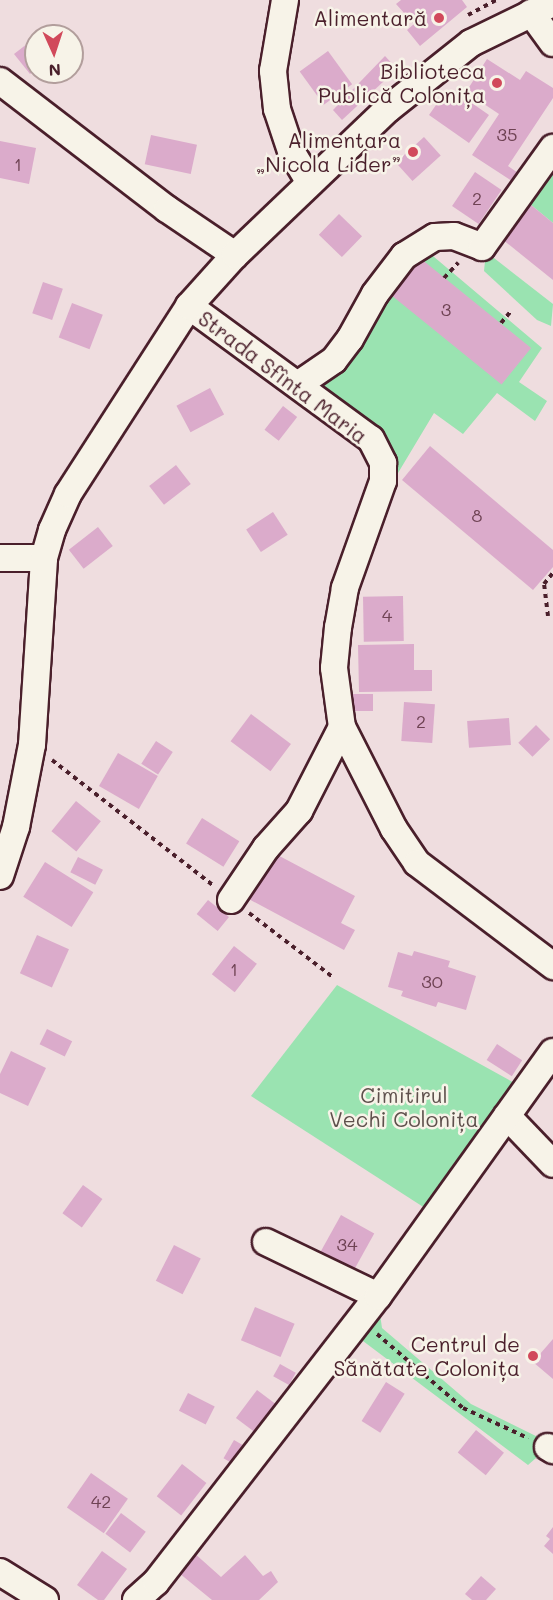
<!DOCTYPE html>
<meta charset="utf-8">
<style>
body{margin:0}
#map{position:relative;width:553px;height:1600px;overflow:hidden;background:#efdddf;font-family:Mali,sans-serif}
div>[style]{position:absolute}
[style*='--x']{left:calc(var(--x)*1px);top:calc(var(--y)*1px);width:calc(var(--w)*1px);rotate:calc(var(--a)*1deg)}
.green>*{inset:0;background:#9ae3b1}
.building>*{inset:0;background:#dbabcb;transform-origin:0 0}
.path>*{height:4px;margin-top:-2px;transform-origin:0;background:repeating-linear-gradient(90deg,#4a1f2b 0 4.5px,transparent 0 9px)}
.roads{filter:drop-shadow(2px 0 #4a1f2b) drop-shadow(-2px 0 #4a1f2b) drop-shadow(0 2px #4a1f2b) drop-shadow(0 -2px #4a1f2b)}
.minor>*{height:26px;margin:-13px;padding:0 13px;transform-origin:13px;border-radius:13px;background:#f7f3e8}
.dots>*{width:16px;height:16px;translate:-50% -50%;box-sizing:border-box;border:3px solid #f7f3e8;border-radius:50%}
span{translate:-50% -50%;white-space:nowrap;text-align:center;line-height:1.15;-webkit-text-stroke:5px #f7f3e8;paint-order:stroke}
.number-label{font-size:18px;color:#6e4253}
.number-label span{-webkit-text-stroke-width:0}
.poi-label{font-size:21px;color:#4a1f2b}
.right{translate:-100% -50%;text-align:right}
.street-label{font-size:21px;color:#4a1f2b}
.park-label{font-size:21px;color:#5e504c}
.north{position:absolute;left:24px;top:24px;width:60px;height:60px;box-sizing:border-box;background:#f7f3e8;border:2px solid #b29e9c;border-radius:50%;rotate:177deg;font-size:16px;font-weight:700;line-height:24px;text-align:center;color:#4a1f2b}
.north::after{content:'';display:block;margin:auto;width:21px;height:27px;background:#d1495b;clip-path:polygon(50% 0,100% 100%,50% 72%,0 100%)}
</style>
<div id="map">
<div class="green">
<i style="clip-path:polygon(549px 169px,553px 173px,553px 223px,525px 200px)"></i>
<i style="clip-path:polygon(427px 251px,542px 348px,519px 382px,547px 401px,535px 421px,497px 393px,463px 434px,434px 413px,395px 478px,375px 428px,320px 386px,355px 354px,387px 291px)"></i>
<i style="clip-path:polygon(494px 258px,553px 304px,551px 326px,537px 320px,484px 271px,485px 261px)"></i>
<i style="clip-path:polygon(337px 985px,518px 1085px,428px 1210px,251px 1096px)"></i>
<i style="clip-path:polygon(380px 1314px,382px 1328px,471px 1404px,552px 1444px,528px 1465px,359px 1338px)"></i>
</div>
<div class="building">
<i style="clip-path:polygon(401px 0,462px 0,467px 7px,420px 46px,407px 30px,414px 24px,396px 4px)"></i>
<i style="clip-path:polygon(36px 37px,36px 69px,30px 74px,14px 54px)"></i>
<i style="left:328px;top:51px;width:41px;height:35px;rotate:54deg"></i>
<i style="clip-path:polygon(385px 56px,397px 69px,342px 120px,333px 110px)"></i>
<i style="clip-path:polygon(487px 59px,520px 80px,526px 71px,553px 88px,553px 98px,508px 166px,521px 175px,515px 183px,472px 155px,499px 114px,466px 92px)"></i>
<i style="clip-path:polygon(456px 92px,489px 115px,469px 143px,429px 115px,443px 95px,450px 101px)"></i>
<i style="left:151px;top:135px;width:47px;height:30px;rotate:12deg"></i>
<i style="left:424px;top:137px;width:25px;height:38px;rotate:48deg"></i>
<i style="clip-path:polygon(0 141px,36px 148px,29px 184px,0 178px)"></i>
<i style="left:475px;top:172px;width:32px;height:41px;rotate:34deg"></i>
<i style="clip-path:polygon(525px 200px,553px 223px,553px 280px,497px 235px)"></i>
<i style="left:339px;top:214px;width:32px;height:29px;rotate:44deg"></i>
<i style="left:420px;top:258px;width:143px;height:47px;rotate:39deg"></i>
<i style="left:43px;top:282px;width:21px;height:33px;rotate:19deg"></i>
<i style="left:72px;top:303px;width:33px;height:37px;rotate:21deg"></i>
<i style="left:210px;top:388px;width:30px;height:38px;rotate:62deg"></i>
<i style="left:283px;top:406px;width:18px;height:30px;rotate:38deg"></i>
<i style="clip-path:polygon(430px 446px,553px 550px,553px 567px,533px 590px,402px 480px)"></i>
<i style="left:176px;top:465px;width:24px;height:34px;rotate:52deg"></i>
<i style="left:273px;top:512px;width:27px;height:32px;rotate:57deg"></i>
<i style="left:98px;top:527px;width:24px;height:37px;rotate:52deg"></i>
<i style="left:403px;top:596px;width:45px;height:40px;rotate:89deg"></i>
<i style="clip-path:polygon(414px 644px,414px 670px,432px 670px,432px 691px,359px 692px,358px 645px)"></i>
<i style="left:373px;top:694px;width:17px;height:22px;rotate:90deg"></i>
<i style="left:404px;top:702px;width:31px;height:39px;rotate:4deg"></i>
<i style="left:251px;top:714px;width:50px;height:34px;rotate:37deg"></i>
<i style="left:509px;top:718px;width:27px;height:42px;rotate:86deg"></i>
<i style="left:536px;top:725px;width:20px;height:25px;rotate:45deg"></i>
<i style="left:156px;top:741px;width:20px;height:27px;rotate:33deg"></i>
<i style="left:118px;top:753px;width:46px;height:38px;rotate:30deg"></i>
<i style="left:76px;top:801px;width:32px;height:39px;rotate:39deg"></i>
<i style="left:202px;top:818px;width:44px;height:30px;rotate:32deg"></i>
<i style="clip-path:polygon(270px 851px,355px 896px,341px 923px,355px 930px,344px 950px,245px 897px)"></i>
<i style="left:78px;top:857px;width:28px;height:17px;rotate:27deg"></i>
<i style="left:45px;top:862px;width:57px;height:41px;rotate:32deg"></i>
<i style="left:208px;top:900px;width:27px;height:18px;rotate:39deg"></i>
<i style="left:37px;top:935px;width:35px;height:42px;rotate:24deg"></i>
<i style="left:234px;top:946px;width:29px;height:36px;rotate:38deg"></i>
<i style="clip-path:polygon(414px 951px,450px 961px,448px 967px,476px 976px,466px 1010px,438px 1002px,436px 1007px,401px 996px,403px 991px,388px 987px,398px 952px,412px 956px)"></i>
<i style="left:47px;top:1029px;width:28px;height:17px;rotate:26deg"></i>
<i style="left:497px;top:1044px;width:30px;height:19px;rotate:33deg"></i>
<i style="clip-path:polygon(11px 1051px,46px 1068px,28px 1106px,0 1093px,0 1074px)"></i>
<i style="left:83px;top:1185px;width:24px;height:35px;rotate:36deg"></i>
<i style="left:341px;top:1215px;width:38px;height:51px;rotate:29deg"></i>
<i style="left:174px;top:1245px;width:30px;height:40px;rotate:27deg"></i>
<i style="left:255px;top:1307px;width:43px;height:36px;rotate:23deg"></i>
<i style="clip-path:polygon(553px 1339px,553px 1379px,533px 1362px)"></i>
<i style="left:280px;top:1364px;width:18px;height:14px;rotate:29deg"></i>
<i style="left:386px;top:1382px;width:22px;height:46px;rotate:32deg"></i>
<i style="left:257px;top:1390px;width:25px;height:35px;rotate:37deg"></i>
<i style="left:188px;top:1393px;width:30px;height:20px;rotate:27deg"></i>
<i style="left:476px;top:1430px;width:36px;height:29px;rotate:39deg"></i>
<i style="left:234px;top:1440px;width:14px;height:21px;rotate:30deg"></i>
<i style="left:182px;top:1464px;width:31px;height:41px;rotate:38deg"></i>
<i style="left:91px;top:1473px;width:45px;height:42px;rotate:35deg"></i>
<i style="left:121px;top:1513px;width:31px;height:26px;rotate:37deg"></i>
<i style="clip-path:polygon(553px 1527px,553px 1554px,544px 1546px,550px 1539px,546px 1536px)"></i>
<i style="clip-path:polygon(102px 1551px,127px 1569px,104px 1600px,98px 1600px,77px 1585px)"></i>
<i style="clip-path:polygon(193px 1552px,221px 1577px,245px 1555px,263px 1576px,271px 1571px,278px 1582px,259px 1600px,212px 1600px,179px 1573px)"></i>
<i style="clip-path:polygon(481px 1576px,496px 1589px,486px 1600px,472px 1600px,465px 1594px)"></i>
</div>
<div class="path">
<i style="--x:468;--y:15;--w:32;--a:-28"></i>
<i style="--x:444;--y:278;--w:21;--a:-47"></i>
<i style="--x:501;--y:323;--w:16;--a:-50"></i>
<i style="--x:548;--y:616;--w:32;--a:-97"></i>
<i style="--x:544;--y:584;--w:14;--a:-51"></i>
<i style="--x:52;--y:760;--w:205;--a:37.9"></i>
<i style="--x:249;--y:913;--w:107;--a:37.4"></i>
<i style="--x:377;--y:1334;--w:113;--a:40.7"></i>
<i style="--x:463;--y:1408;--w:72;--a:24.8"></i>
</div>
<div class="roads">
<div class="minor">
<i style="--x:285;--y:0;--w:72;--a:99.6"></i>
<i style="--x:273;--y:71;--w:38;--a:84"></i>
<i style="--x:277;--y:109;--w:44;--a:71.6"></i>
<i style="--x:291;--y:151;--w:37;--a:59"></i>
<i style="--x:531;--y:13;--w:37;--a:54"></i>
<i style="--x:0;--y:81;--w:210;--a:37.5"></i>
<i style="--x:167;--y:209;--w:82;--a:34.1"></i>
<i style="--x:189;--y:306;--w:225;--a:36.2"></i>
<i style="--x:371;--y:439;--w:27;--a:63"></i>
<i style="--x:383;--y:463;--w:18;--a:90"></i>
<i style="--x:383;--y:481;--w:114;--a:109.6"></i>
<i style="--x:345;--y:588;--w:40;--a:100"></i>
<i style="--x:338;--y:627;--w:41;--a:95.6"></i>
<i style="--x:334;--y:668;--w:60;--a:82.3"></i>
<i style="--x:342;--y:727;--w:114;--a:63"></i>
<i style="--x:394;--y:829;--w:41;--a:55.9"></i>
<i style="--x:417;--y:863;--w:171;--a:37.1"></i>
<i style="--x:299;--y:384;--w:42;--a:-34.4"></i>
<i style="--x:334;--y:360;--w:26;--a:-53"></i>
<i style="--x:350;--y:339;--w:51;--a:-60.9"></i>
<i style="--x:375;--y:294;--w:48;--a:-52.7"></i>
<i style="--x:404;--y:256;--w:36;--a:-32"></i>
<i style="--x:435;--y:237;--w:19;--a:-3"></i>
<i style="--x:454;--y:236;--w:30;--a:21"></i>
<i style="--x:482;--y:247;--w:122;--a:-54.4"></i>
<i style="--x:0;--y:558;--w:44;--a:0"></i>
<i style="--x:0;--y:876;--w:52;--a:-71.9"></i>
<i style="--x:16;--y:827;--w:84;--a:-79"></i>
<i style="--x:32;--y:745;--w:187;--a:-86.3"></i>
<i style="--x:44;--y:558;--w:29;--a:-74"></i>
<i style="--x:52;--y:530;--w:39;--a:-66"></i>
<i style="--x:68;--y:494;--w:224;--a:-57.2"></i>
<i style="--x:189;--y:306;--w:69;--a:-48"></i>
<i style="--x:235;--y:255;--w:211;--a:-43.7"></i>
<i style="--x:388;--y:109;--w:106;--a:-38.5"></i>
<i style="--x:471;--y:43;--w:91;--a:-26"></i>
<i style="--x:231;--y:900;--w:63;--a:-56.1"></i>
<i style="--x:266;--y:848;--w:50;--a:-48.3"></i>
<i style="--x:299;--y:811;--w:94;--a:-62.9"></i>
<i style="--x:507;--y:1116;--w:66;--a:46.2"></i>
<i style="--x:266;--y:1242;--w:124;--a:25.7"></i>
<i style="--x:548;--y:1447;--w:6;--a:31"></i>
<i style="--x:0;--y:1572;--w:53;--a:31.9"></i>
<i style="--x:136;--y:1600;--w:27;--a:-42"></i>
<i style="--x:156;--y:1582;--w:362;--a:-52.2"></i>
<i style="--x:378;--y:1296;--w:300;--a:-54.4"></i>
</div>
</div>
<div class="dots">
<i style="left:439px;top:18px;background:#d1495b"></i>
<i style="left:497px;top:83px;background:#d1495b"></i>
<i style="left:413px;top:152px;background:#d1495b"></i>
<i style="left:533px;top:1356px;background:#d1495b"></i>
</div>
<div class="number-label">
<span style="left:507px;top:134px">35</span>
<span style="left:18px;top:164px">1</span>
<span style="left:477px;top:198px">2</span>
<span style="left:446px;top:309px">3</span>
<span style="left:477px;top:515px">8</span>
<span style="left:387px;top:615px">4</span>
<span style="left:421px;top:721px">2</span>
<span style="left:234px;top:969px">1</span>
<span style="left:432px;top:981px">30</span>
<span style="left:347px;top:1244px">34</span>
<span style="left:101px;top:1501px">42</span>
</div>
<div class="poi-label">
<span class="right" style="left:427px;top:18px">Alimentară</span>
<span class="right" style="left:485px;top:83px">Biblioteca<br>Publică Colonița</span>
<span class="right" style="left:401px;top:152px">Alimentara<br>„Nicola Lider”</span>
<span class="right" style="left:520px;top:1356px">Centrul de<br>Sănătate Colonița</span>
</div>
<div class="street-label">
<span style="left:283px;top:377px;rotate:37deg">Strada Sfînta Maria</span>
</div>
<div class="park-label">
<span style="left:404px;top:1107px">Cimitirul<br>Vechi Colonița</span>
</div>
<div class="north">N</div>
</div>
